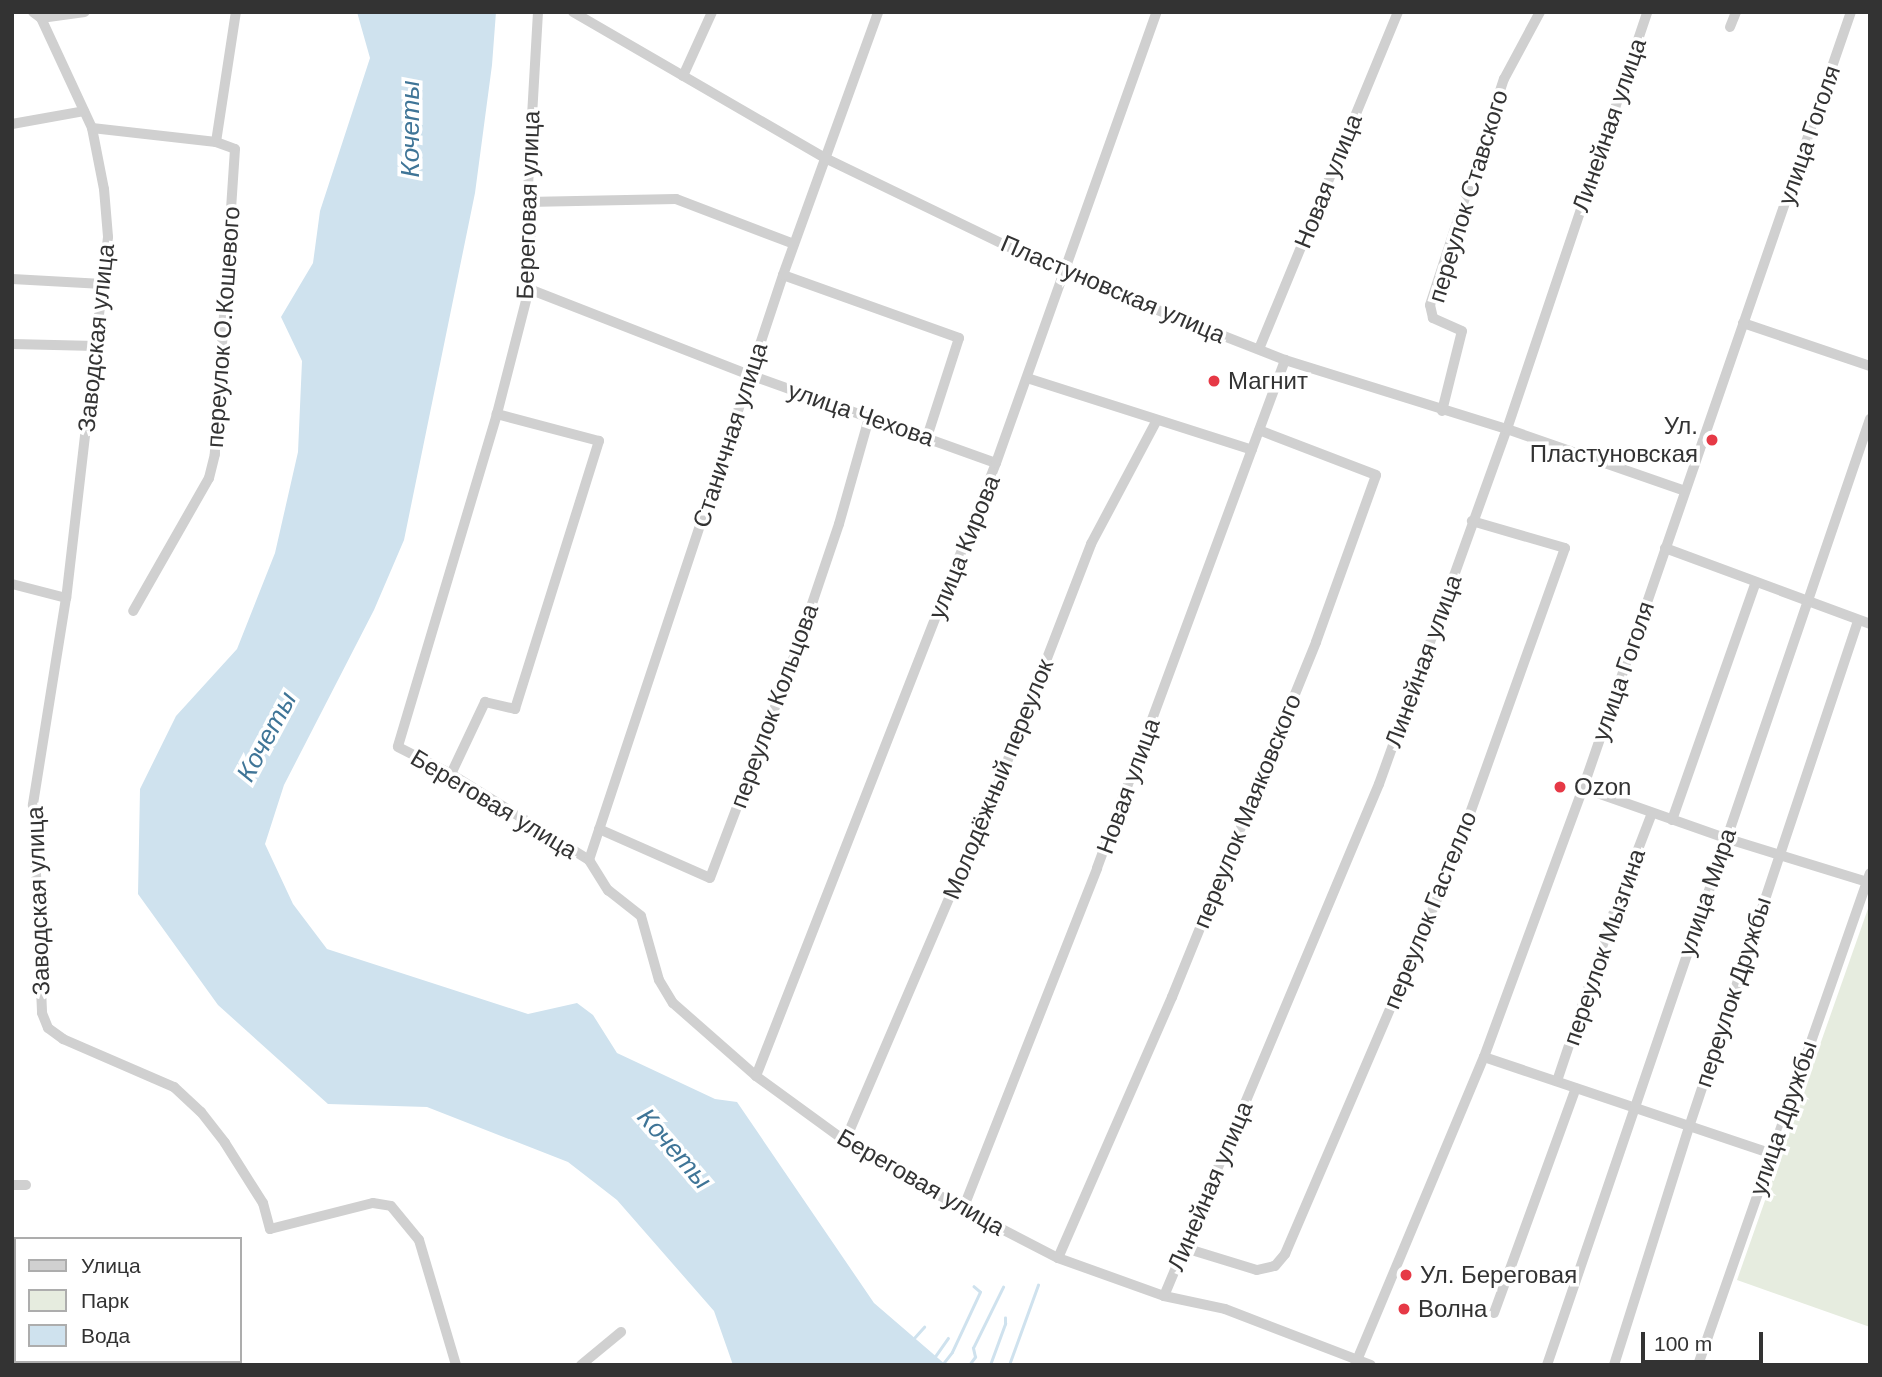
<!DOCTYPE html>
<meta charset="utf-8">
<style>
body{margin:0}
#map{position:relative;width:1882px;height:1377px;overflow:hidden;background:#fff;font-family:Helvetica,sans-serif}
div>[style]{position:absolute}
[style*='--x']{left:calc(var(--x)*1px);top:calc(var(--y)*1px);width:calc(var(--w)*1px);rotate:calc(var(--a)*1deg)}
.green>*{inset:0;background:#e6ecdf}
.water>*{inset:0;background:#cfe2ee}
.stream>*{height:2.5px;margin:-1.25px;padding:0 1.25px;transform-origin:1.25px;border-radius:1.25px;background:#cfe2ee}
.minor>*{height:10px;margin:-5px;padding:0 5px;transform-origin:5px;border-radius:5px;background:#d0d0d0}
.dots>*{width:19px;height:19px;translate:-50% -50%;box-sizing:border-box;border:4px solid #fff;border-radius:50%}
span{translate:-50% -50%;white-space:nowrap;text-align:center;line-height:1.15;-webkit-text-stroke:7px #fff;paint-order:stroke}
.street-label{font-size:24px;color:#333}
.poi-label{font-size:24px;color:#333}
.left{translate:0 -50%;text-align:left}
.right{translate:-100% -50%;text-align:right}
.water-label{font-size:26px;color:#3f7597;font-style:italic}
.frame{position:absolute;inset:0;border:14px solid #333;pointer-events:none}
.legend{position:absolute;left:14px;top:1237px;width:228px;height:126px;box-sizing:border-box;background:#fff;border:2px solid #adadad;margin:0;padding:9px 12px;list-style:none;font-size:21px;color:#333}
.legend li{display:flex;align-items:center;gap:14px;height:35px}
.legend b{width:35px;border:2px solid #adadad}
.scale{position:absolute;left:1641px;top:1332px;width:122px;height:32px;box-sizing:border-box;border:4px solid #333;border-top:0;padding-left:9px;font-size:21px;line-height:24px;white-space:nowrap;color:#333;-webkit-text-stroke:5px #fff;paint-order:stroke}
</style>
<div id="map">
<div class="green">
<i style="clip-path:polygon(1870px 903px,1870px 1327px,1737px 1280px)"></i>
</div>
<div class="water">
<i style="clip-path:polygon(357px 12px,496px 12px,492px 65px,475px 193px,404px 540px,374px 610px,284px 785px,265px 844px,293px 904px,327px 949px,528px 1014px,577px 1003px,593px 1015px,617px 1053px,715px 1099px,737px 1102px,874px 1303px,946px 1365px,733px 1365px,714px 1311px,617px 1200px,568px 1162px,427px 1107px,328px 1104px,218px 1005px,138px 894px,140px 789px,176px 716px,237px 649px,275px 553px,298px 452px,302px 361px,281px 317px,313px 263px,320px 211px,370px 58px)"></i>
</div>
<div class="stream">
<i style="--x:914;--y:1338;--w:15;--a:-48"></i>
<i style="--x:934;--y:1358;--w:24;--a:-55"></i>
<i style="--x:942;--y:1365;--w:16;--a:-52"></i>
<i style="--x:952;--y:1352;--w:66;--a:-65"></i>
<i style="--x:980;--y:1292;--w:8;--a:-140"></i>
<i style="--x:969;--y:1365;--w:10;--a:-53"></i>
<i style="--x:975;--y:1357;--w:9;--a:-103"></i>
<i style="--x:973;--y:1348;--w:68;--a:-63.8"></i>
<i style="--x:990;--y:1365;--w:44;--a:-69.9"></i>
<i style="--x:1005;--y:1324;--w:6;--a:-90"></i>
<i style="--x:1009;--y:1365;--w:85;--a:-70.1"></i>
</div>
<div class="minor">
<i style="--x:33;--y:12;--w:10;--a:37"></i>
<i style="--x:41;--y:18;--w:121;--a:65.1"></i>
<i style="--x:92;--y:128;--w:62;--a:78.9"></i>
<i style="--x:104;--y:189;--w:48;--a:85.2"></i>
<i style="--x:108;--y:237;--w:363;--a:96.6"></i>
<i style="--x:66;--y:598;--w:210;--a:99.1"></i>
<i style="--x:33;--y:805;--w:208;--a:87.5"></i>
<i style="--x:42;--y:1013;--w:16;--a:68"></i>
<i style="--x:48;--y:1028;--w:19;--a:36"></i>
<i style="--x:63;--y:1039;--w:121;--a:23.4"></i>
<i style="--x:174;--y:1087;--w:37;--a:43"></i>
<i style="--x:201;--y:1112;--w:39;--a:52"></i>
<i style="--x:225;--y:1143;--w:71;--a:57.7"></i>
<i style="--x:263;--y:1203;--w:27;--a:75"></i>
<i style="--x:270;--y:1229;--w:106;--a:-14.2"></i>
<i style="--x:373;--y:1203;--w:18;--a:9"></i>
<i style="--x:391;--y:1206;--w:44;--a:50.5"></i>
<i style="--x:419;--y:1240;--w:130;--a:73.5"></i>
<i style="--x:538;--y:12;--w:190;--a:93.3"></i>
<i style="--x:527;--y:202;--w:39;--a:84"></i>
<i style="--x:531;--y:241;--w:48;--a:92.4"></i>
<i style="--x:529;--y:289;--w:129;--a:104.4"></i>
<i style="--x:497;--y:414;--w:347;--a:106.6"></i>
<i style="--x:398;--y:747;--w:59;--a:27"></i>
<i style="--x:451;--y:774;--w:163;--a:31.9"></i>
<i style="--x:589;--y:860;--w:36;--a:58"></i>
<i style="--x:608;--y:890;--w:42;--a:38.2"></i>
<i style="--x:641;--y:916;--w:66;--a:74.3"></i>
<i style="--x:659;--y:980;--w:27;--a:59"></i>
<i style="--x:673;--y:1003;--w:111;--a:41.3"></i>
<i style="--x:756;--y:1076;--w:110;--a:36.1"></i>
<i style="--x:845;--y:1141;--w:136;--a:30"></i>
<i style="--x:963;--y:1209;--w:107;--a:27.3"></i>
<i style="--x:1058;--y:1258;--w:113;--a:19.7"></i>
<i style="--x:1164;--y:1296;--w:62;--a:12"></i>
<i style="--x:1225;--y:1309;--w:156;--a:21"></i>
<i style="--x:573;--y:12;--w:291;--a:30.1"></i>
<i style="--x:825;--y:158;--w:264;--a:25.8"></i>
<i style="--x:1063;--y:273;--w:238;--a:21.4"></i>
<i style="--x:1285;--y:360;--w:232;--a:17.3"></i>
<i style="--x:1507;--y:429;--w:188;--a:19.2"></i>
<i style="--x:41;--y:18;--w:44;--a:-7.8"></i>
<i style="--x:1730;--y:27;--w:16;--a:-68"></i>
<i style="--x:683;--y:76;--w:70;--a:-65.6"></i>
<i style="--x:12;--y:124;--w:73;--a:-10.2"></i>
<i style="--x:92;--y:128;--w:125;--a:6.4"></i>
<i style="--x:216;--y:142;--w:20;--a:20"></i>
<i style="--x:235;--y:149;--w:306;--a:93.8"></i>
<i style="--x:215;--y:454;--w:25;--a:104"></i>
<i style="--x:209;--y:478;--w:153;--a:119.7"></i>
<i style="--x:216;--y:142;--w:132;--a:-81.3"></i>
<i style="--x:527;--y:202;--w:149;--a:-1.2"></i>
<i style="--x:676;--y:199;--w:126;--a:20.9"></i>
<i style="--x:783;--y:275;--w:187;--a:19.7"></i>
<i style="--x:959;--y:338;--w:104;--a:107.9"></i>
<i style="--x:12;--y:279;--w:91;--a:3.1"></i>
<i style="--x:529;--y:289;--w:237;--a:21.3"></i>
<i style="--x:750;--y:375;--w:261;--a:19.7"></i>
<i style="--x:1743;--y:323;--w:134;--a:18.7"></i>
<i style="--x:12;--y:344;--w:84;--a:1.4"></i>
<i style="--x:1259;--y:349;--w:365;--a:-67.6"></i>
<i style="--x:1027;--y:378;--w:236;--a:17.7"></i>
<i style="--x:1442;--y:411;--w:82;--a:-76"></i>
<i style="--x:1462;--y:331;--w:32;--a:-156"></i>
<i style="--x:1433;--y:318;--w:13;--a:-103"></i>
<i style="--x:1430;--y:305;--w:238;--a:-71.9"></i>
<i style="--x:1504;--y:79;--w:76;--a:-61.8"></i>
<i style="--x:1665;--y:548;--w:219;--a:20.3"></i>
<i style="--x:12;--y:584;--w:56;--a:14.5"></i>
<i style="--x:451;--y:774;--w:80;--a:-64.7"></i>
<i style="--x:485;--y:702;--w:31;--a:13"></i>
<i style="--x:515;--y:709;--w:281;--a:-72.6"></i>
<i style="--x:599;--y:441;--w:106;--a:-165.2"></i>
<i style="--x:1583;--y:788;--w:151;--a:19.4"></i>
<i style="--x:1725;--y:838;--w:149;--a:17.2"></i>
<i style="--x:1672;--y:820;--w:252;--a:-70.6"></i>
<i style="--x:599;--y:829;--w:121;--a:23.8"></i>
<i style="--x:710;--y:878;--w:240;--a:-69.2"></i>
<i style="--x:795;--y:654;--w:137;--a:-71.3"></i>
<i style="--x:839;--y:524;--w:110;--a:-74.2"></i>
<i style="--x:589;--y:860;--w:616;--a:-71.65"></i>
<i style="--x:783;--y:275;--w:280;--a:-70.1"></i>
<i style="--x:1484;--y:1057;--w:302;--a:18.6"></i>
<i style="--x:756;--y:1076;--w:658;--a:-68.62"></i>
<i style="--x:996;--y:463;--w:479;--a:-70.4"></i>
<i style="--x:1557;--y:1081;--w:178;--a:-71.4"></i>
<i style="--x:1614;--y:912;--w:106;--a:-69"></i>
<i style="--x:845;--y:1141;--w:398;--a:-66.8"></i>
<i style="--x:1002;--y:775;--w:248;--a:-68.9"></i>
<i style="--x:1091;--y:544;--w:140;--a:-62"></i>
<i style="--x:12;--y:1185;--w:14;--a:0"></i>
<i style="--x:963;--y:1209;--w:366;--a:-68.5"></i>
<i style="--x:1097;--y:868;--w:542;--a:-69.69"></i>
<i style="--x:1185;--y:1248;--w:75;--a:17"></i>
<i style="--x:1257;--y:1270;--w:18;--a:-13"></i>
<i style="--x:1275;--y:1266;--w:16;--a:-50"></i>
<i style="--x:1285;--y:1254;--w:416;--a:-66.8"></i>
<i style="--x:1449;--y:872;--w:344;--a:-70.3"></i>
<i style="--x:1565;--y:548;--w:97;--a:-163.8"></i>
<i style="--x:1058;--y:1258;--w:285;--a:-66.4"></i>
<i style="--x:1172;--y:997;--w:383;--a:-67.9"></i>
<i style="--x:1316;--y:642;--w:177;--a:-70.2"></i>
<i style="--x:1376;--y:475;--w:125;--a:-159"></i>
<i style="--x:1164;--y:1296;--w:555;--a:-67.22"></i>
<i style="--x:1379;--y:784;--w:377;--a:-70.2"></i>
<i style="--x:1507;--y:429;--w:440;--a:-71.4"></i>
<i style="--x:1494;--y:1313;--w:239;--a:-70"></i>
<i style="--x:581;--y:1365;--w:52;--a:-39.5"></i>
<i style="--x:1355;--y:1365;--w:334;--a:-67.3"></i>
<i style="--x:1484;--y:1057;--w:287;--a:-69.8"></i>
<i style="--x:1583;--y:788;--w:821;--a:-70.95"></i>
<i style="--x:1547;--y:1365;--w:1000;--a:-71.15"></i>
<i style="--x:1614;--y:1365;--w:250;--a:-72.5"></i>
<i style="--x:1689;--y:1127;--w:533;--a:-71.53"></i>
<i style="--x:1698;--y:1365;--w:521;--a:-70.73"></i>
</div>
<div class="dots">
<i style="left:1214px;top:381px;background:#e63946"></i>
<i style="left:1712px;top:440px;background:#e63946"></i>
<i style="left:1560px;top:787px;background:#e63946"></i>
<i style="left:1406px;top:1275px;background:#e63946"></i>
<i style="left:1404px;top:1309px;background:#e63946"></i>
</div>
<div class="street-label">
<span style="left:1609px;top:125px;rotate:-71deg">Линейная улица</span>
<span style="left:1809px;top:135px;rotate:-71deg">улица Гоголя</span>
<span style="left:1328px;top:181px;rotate:-68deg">Новая улица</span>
<span style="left:1468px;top:196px;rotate:-73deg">переулок Ставского</span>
<span style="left:528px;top:205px;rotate:-88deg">Береговая улица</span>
<span style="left:1113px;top:289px;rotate:23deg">Пластуновская улица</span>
<span style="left:223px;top:327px;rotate:-86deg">переулок О.Кошевого</span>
<span style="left:96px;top:338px;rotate:-84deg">Заводская улица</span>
<span style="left:861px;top:414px;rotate:19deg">улица Чехова</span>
<span style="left:730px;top:435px;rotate:-72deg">Станичная улица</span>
<span style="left:964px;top:547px;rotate:-68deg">улица Кирова</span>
<span style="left:1423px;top:661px;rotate:-70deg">Линейная улица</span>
<span style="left:1623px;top:671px;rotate:-71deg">улица Гоголя</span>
<span style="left:774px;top:706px;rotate:-70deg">переулок Кольцова</span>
<span style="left:998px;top:779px;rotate:-68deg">Молодёжный переулок</span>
<span style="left:1128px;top:786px;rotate:-70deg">Новая улица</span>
<span style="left:494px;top:804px;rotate:31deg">Береговая улица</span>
<span style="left:1247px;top:811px;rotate:-68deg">переулок Маяковского</span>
<span style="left:1707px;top:892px;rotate:-71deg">улица Мира</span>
<span style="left:38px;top:901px;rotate:-92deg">Заводская улица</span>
<span style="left:1430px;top:910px;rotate:-68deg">переулок Гастелло</span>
<span style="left:1604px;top:947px;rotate:-71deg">переулок Мызгина</span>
<span style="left:1733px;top:992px;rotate:-72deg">переулок Дружбы</span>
<span style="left:1783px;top:1118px;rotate:-71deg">улица Дружбы</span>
<span style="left:921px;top:1182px;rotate:30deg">Береговая улица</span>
<span style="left:1210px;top:1186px;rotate:-67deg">Линейная улица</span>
</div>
<div class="poi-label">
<span class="left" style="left:1228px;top:381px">Магнит</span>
<span class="right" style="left:1698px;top:440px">Ул.<br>Пластуновская</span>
<span class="left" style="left:1574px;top:787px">Ozon</span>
<span class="left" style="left:1420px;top:1275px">Ул. Береговая</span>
<span class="left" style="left:1418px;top:1309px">Волна</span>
</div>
<div class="water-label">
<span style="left:411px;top:129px;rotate:-90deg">Кочеты</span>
<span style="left:267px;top:737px;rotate:-62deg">Кочеты</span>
<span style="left:674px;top:1149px;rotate:49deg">Кочеты</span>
</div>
<div class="frame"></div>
<ul class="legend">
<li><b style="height:9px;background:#d0d0d0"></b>Улица</li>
<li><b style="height:19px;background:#e6ecdf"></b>Парк</li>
<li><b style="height:19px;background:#cfe2ee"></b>Вода</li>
</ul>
<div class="scale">100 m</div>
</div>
